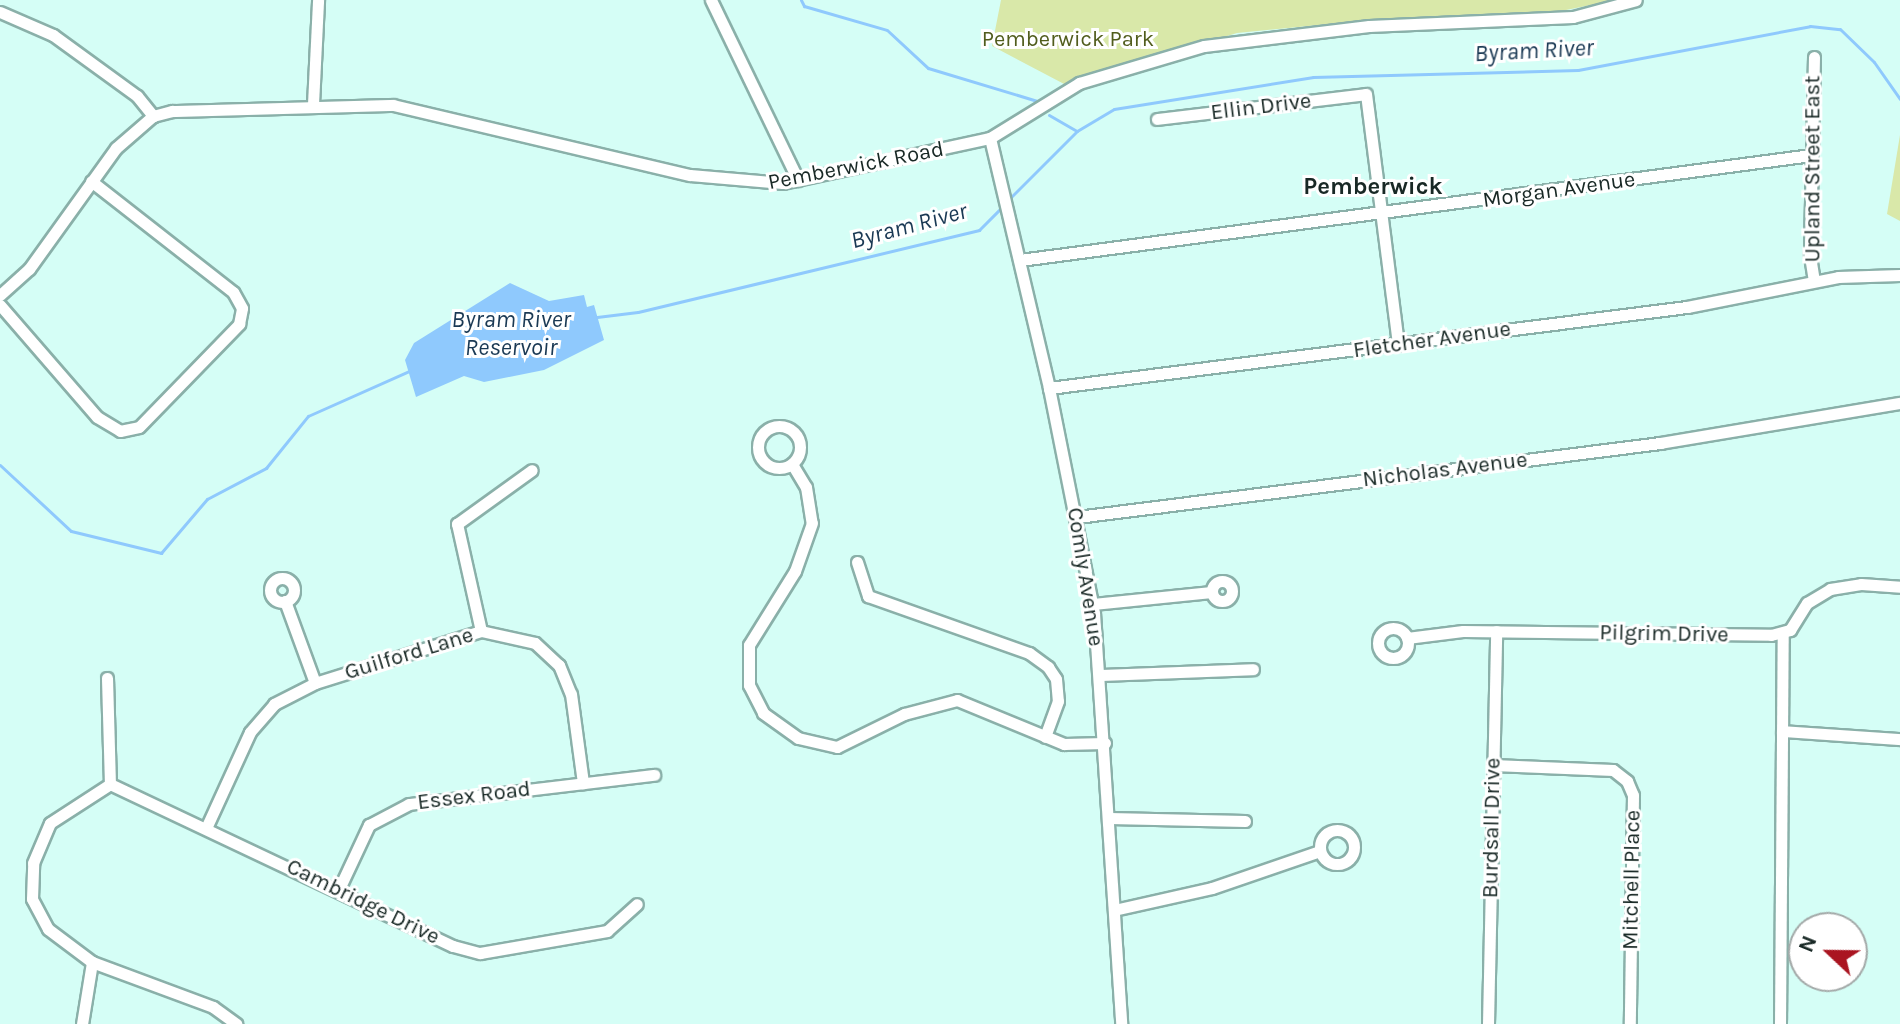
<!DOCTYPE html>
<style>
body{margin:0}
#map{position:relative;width:1900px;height:1024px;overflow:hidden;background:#d5fef6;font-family:Karla,sans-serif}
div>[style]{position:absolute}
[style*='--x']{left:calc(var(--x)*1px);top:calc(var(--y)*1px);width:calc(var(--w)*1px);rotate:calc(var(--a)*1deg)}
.green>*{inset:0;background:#d9e8a9}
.water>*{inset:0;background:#8fc9fd}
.stream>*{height:3px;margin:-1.5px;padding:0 1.5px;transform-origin:1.5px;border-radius:1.5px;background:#8fc9fd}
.roads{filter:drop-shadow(2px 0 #8ab0a9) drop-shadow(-2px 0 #8ab0a9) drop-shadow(0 2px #8ab0a9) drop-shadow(0 -2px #8ab0a9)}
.street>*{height:11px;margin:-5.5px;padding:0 5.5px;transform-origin:5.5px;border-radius:5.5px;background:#fff}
.street>.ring{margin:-5.5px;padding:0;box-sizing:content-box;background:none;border:11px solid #fff;border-radius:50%}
span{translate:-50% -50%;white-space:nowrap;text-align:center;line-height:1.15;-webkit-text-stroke:6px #fff;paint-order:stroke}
.park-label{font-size:22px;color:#515d1d}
.street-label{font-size:22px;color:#182825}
.water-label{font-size:24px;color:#1a3954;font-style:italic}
.neighbourhood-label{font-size:24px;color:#182825;font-weight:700}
.north{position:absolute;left:1788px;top:912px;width:80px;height:80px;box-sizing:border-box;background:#fff;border:2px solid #a3a9a8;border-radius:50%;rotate:292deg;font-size:22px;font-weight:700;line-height:32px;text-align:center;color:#182825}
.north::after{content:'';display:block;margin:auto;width:28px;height:36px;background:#aa1521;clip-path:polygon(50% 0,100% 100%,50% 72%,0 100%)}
</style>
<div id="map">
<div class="green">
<i style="clip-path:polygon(1001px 0,1616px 0,1551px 13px,1350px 22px,1237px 33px,1066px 85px,992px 46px)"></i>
<i style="clip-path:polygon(1900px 135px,1900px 221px,1887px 214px)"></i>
</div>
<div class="water">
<i style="clip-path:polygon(510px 283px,549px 301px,584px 295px,587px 307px,594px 305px,604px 340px,544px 370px,484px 382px,464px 376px,416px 397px,405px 360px,414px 343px)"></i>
</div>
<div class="stream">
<i style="--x:801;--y:0;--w:7;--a:63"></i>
<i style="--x:804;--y:6;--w:86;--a:16.1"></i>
<i style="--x:887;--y:30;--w:56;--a:42.8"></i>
<i style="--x:928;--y:68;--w:114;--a:16.8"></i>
<i style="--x:1049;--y:115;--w:32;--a:30"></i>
<i style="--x:1007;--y:201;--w:99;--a:-45"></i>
<i style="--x:1077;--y:131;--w:43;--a:-30.7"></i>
<i style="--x:1114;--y:109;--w:202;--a:-9.1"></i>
<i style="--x:1313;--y:77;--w:265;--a:-1.5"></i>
<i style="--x:1578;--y:70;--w:236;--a:-10.7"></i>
<i style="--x:1810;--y:26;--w:30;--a:6"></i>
<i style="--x:1840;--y:29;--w:47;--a:44.1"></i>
<i style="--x:1874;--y:62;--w:45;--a:54.9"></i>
<i style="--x:597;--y:317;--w:41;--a:-7"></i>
<i style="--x:638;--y:312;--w:351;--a:-13.5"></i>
<i style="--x:979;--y:230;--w:33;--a:-45"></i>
<i style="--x:0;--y:465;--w:97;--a:42.9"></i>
<i style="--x:71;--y:531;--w:93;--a:13.7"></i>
<i style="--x:161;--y:553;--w:71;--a:-49.6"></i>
<i style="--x:207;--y:499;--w:67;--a:-27.7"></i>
<i style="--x:266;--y:468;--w:67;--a:-51.1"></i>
<i style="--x:308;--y:416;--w:111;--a:-24"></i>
</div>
<div class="roads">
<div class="street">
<i style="--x:711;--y:0;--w:200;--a:64.2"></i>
<i style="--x:0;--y:12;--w:58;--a:23.5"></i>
<i style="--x:53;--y:35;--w:104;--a:36"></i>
<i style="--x:137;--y:96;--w:26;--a:51"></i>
<i style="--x:1814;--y:57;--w:199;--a:91.2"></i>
<i style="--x:1810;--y:256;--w:25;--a:81"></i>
<i style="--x:313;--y:104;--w:104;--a:-87.2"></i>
<i style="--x:1157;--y:119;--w:210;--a:-6.8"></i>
<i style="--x:1366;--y:94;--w:253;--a:82.7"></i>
<i style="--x:990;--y:138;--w:257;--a:76.7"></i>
<i style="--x:1049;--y:388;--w:229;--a:78.7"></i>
<i style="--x:1094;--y:613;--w:412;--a:86.2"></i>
<i style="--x:1020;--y:260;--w:798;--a:-7.56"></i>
<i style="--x:0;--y:295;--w:39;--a:-42"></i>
<i style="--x:29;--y:269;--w:149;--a:-54.3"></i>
<i style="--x:116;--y:148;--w:49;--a:-40.9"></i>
<i style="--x:153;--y:116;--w:20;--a:-15"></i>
<i style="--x:172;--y:111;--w:221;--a:-1.6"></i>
<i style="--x:393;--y:105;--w:305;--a:13.3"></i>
<i style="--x:690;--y:175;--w:93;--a:4.9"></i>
<i style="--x:783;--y:183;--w:212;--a:-12.3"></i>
<i style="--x:990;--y:138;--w:105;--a:-31.7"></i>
<i style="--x:1079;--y:83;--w:130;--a:-16.5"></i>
<i style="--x:1204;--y:46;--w:166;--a:-6.9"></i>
<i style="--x:1369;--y:26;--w:204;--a:-2.5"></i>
<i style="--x:1573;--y:17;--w:65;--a:-15.1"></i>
<i style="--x:0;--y:305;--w:148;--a:49.1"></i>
<i style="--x:97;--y:417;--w:27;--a:31"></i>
<i style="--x:120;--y:431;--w:19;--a:-12"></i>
<i style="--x:139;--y:427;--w:144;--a:-45.8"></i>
<i style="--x:239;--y:324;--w:16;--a:-79"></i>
<i style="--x:242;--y:308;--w:18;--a:-119"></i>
<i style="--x:233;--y:292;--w:180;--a:-142"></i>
<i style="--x:1049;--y:388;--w:643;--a:-7.24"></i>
<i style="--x:1687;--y:307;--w:154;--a:-11.2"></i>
<i style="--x:1838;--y:277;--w:62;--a:-1.8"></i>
<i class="ring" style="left:758px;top:426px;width:31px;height:31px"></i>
<i style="--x:792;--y:464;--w:27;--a:59"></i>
<i style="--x:806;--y:487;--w:36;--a:81"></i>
<i style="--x:812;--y:523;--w:51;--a:109.5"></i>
<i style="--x:795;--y:571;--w:87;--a:121.9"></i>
<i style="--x:749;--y:645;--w:40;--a:90"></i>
<i style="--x:749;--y:685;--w:31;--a:63"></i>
<i style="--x:763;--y:713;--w:43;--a:35.5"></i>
<i style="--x:798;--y:738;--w:40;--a:13"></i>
<i style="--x:837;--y:747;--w:75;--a:-26.2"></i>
<i style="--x:904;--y:714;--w:55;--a:-14.8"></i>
<i style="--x:957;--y:700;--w:116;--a:22.4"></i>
<i style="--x:1064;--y:744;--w:41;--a:-1.4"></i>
<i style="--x:1077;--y:517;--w:588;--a:-7.23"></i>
<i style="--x:1660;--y:443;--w:243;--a:-9.5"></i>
<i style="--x:857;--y:562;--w:36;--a:72"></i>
<i style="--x:868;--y:596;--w:171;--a:19.5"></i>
<i style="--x:1029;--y:653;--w:24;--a:36"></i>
<i style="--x:1048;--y:667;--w:14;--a:56"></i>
<i style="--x:1056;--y:679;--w:22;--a:85"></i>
<i style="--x:1058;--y:701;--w:38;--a:110"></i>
<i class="ring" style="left:270px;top:578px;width:13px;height:13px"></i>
<i class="ring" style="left:1212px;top:581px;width:9px;height:9px"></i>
<i style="--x:285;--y:601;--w:87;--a:69.9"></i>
<i style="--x:1093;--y:604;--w:119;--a:-5.8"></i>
<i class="ring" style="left:1378px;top:628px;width:19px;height:19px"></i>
<i style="--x:481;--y:631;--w:110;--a:-102.6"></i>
<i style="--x:457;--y:524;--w:92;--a:-35.8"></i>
<i style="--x:1407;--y:638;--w:56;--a:-7.1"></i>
<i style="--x:1463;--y:631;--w:308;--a:0.7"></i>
<i style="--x:1771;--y:635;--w:20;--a:-15"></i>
<i style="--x:1790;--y:630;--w:32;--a:-58"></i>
<i style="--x:1807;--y:603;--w:27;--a:-31"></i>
<i style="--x:1830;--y:589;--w:31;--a:-9"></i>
<i style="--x:1861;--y:584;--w:39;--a:4"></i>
<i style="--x:1100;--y:675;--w:153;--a:-2.2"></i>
<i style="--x:107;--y:678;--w:106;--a:88.4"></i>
<i style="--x:1782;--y:731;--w:118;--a:3.9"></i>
<i style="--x:1493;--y:765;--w:120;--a:2.4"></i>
<i style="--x:1613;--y:770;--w:18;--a:38"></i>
<i style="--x:1627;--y:781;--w:15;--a:67"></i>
<i style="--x:1633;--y:795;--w:229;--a:90.8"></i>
<i style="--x:1109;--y:818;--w:136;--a:1.3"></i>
<i style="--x:207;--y:826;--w:103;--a:-65.4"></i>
<i style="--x:250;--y:732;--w:37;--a:-49"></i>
<i style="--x:274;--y:704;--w:46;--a:-27.1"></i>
<i style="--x:315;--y:683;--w:174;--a:-17.4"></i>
<i style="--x:481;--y:631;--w:55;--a:12.5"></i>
<i style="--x:535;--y:643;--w:33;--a:43"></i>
<i style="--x:559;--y:665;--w:31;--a:68"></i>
<i style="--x:571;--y:694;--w:90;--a:82.3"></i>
<i class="ring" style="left:1320px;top:830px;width:23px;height:23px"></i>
<i style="--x:339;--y:889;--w:71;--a:-64.9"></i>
<i style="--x:369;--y:825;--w:45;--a:-27.7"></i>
<i style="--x:409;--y:804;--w:247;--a:-6.8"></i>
<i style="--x:1114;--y:910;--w:100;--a:-12.7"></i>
<i style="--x:1212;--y:888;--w:114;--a:-18.9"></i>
<i style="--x:92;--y:962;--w:129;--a:20.4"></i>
<i style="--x:213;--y:1007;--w:29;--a:36"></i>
<i style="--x:82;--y:1024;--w:63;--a:-80.8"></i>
<i style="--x:92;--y:962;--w:55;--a:-143.1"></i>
<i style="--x:48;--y:929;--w:34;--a:-118"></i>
<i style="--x:32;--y:899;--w:36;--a:-88"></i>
<i style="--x:33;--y:863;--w:43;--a:-67"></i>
<i style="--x:50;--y:823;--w:72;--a:-33"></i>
<i style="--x:110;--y:784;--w:379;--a:25.3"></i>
<i style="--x:453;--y:946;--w:28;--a:15"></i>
<i style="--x:480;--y:953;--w:129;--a:-9.8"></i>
<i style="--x:607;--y:931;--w:40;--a:-42"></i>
<i style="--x:1488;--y:1024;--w:393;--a:-88.8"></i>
<i style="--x:1780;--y:1024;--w:390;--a:-89.6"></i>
</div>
</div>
<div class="park-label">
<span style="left:1068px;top:40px">Pemberwick Park</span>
</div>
<div class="street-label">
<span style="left:1261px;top:107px;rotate:-7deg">Ellin Drive</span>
<span style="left:856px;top:166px;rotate:-11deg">Pemberwick Road</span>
<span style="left:1813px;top:169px;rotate:-90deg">Upland Street East</span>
<span style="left:1559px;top:190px;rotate:-8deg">Morgan Avenue</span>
<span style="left:1432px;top:340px;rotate:-8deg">Fletcher Avenue</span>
<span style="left:1445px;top:470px;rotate:-7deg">Nicholas Avenue</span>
<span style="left:1085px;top:577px;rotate:81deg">Comly Avenue</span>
<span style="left:1664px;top:634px;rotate:1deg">Pilgrim Drive</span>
<span style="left:409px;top:654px;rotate:-17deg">Guilford Lane</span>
<span style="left:474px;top:796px;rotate:-7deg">Essex Road</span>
<span style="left:1492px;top:828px;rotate:-89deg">Burdsall Drive</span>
<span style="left:1632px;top:880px;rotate:-89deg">Mitchell Place</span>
<span style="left:363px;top:902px;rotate:26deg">Cambridge Drive</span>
</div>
<div class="water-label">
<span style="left:1534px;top:51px;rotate:-3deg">Byram River</span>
<span style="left:909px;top:226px;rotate:-15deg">Byram River</span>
<span style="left:511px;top:334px">Byram River<br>Reservoir</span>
</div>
<div class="neighbourhood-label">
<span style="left:1373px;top:187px">Pemberwick</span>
</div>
<div class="north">N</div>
</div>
